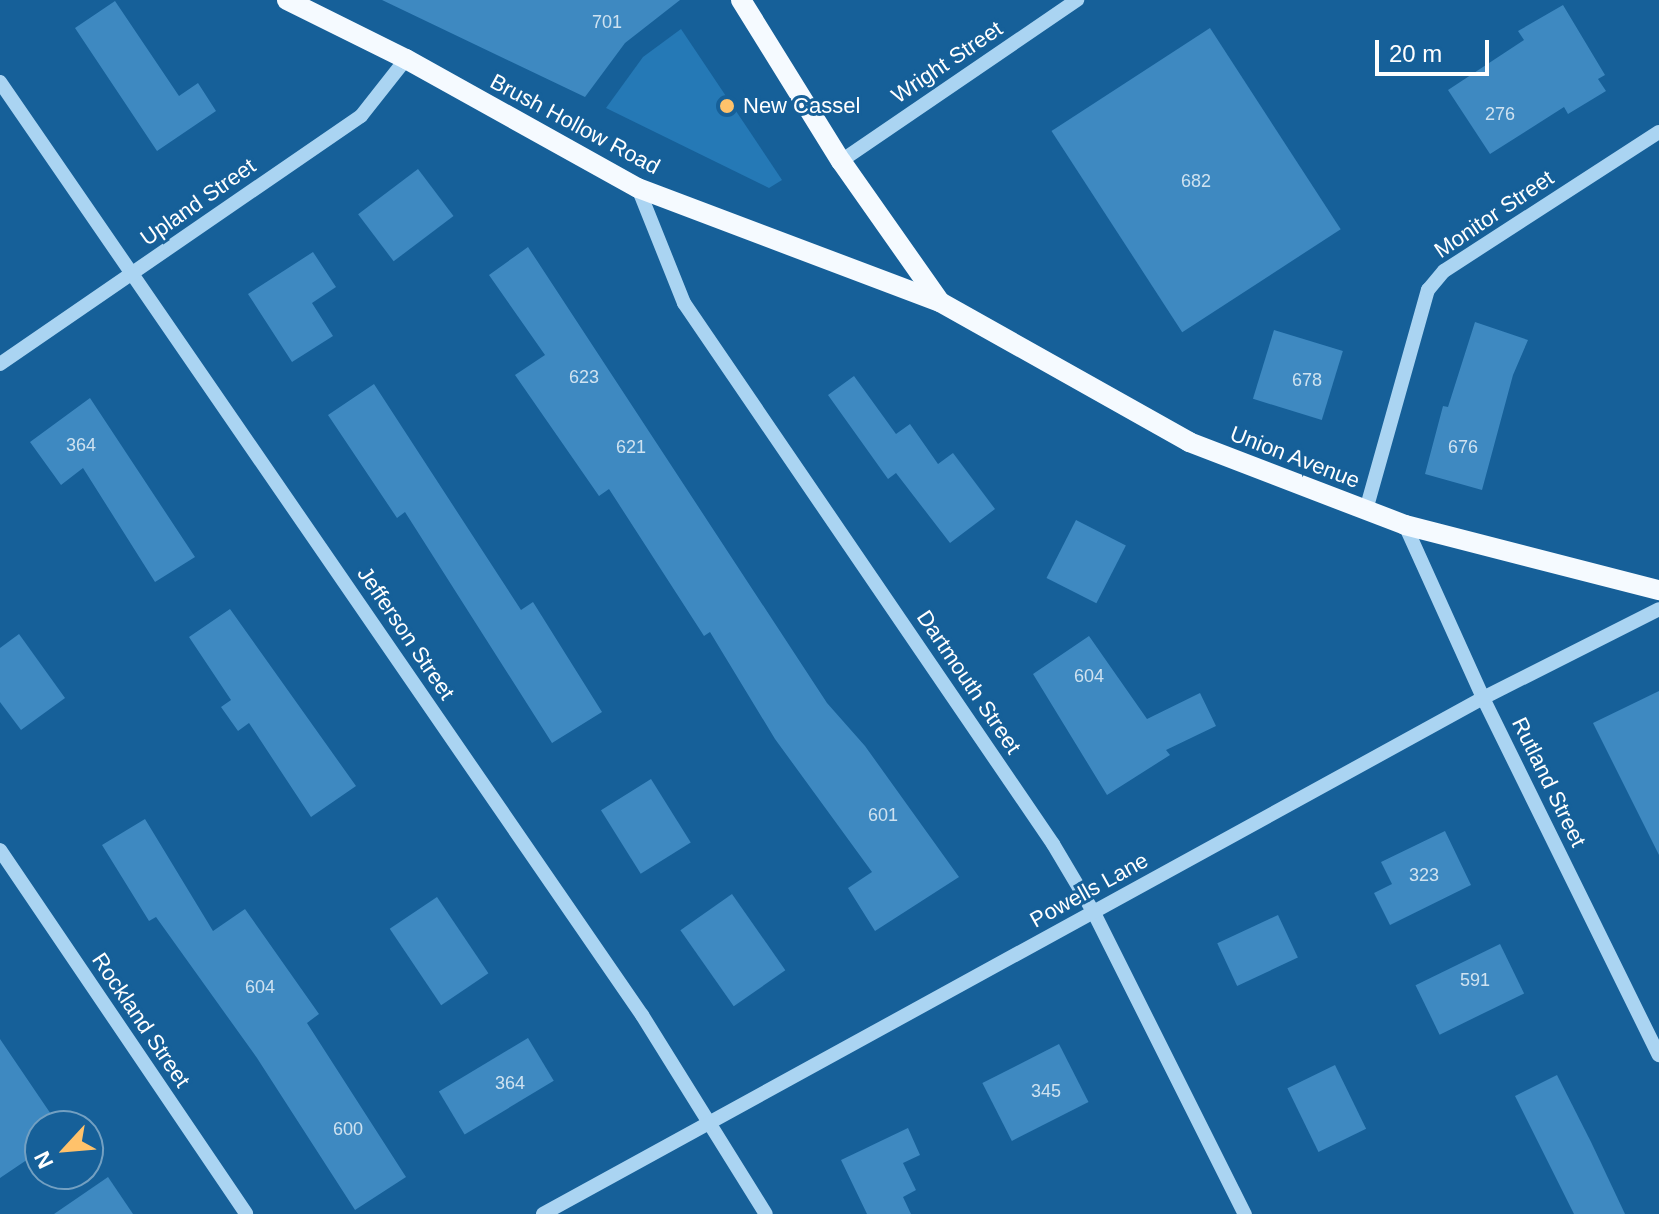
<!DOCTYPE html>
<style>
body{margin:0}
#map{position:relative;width:1659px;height:1214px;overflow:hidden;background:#166099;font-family:Arial,sans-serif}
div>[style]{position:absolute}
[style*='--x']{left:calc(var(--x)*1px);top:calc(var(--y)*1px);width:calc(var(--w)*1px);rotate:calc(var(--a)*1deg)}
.green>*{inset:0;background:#2579b6}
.building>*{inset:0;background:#3e89c1;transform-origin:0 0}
.minor>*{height:14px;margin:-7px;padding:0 7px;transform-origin:7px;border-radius:7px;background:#aad4f2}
.major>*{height:20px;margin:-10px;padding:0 10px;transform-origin:10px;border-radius:10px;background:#f5faff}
.dots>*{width:22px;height:22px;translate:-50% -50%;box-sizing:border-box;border:4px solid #166099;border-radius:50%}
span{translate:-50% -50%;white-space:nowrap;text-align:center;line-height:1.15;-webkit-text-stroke:6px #166099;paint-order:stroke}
.number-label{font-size:18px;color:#cfe2f0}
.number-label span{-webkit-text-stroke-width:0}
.street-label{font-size:22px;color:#fff}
.poi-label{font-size:22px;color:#fff}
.left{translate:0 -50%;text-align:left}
.north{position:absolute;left:24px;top:1110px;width:80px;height:80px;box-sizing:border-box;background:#166099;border:2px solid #73a0c2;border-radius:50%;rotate:244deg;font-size:22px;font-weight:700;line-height:32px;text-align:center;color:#fff}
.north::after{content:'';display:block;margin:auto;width:28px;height:36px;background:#ffc26b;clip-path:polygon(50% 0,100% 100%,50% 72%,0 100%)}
.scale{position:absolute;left:1375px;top:40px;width:114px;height:36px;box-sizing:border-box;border:4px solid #fff;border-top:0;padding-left:10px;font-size:24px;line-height:28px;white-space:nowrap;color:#fff;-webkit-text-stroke:6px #166099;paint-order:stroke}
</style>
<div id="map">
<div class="green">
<i style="clip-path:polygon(681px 29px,750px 132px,782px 180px,769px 188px,606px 108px,643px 57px)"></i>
</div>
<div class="building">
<i style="clip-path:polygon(382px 0,680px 0,625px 43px,585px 97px)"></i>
<i style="clip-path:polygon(115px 1px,179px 96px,198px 83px,216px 111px,157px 151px,75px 28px)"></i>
<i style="clip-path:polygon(1563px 5px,1605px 75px,1598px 79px,1606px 91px,1568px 114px,1564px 107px,1490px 154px,1448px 90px,1524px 40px,1518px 31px)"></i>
<i style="left:1210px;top:28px;width:240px;height:189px;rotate:57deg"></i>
<i style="left:418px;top:169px;width:59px;height:75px;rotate:53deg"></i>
<i style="clip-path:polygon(528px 247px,827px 703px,865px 746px,959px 877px,875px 931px,848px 888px,872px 872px,775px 739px,710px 632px,704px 636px,609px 489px,599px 496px,515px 375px,545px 355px,489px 275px)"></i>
<i style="clip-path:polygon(313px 252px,336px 287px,312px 303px,333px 336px,292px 362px,248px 294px)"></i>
<i style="clip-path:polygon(1475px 322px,1528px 340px,1513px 375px,1482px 490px,1425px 474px,1443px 406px,1448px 407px)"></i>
<i style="left:1274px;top:330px;width:72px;height:72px;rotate:17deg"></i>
<i style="clip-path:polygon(854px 376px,896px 434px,910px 424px,938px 464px,953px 453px,995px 509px,950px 543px,896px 473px,888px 479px,828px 395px)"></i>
<i style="clip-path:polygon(374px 384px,521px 610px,533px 602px,602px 712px,552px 743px,405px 512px,397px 518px,328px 415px)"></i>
<i style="clip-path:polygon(90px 398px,195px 557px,155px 582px,83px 468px,61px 485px,30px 442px)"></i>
<i style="left:1076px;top:520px;width:56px;height:65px;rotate:27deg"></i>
<i style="clip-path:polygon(230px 609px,356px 786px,311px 817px,249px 723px,238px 731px,221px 707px,231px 700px,189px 637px)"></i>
<i style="clip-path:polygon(19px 634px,65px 698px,21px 730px,0 702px,0 648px)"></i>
<i style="clip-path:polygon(1089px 636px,1147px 719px,1200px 693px,1216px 726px,1166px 750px,1170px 755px,1107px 795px,1033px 674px)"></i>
<i style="clip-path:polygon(1659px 691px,1659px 855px,1593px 723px)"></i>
<i style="left:651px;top:779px;width:75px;height:59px;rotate:58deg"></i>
<i style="clip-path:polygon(145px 819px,213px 931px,245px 909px,319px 1014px,307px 1023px,406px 1177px,355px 1210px,257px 1058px,156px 917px,149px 921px,102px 845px)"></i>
<i style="clip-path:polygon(1445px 831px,1471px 885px,1390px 925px,1374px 893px,1392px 884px,1381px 862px)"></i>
<i style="left:732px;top:894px;width:93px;height:63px;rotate:55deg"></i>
<i style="left:437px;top:897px;width:92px;height:57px;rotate:56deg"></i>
<i style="left:1278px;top:915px;width:47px;height:67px;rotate:65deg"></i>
<i style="left:1500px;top:944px;width:55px;height:94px;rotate:64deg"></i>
<i style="left:528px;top:1038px;width:50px;height:104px;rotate:59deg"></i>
<i style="clip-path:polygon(0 1039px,59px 1126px,40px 1126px,40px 1151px,0 1178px)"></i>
<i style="left:1059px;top:1044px;width:65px;height:86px;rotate:63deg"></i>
<i style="left:1335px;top:1065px;width:71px;height:53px;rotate:64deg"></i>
<i style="clip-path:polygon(1557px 1075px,1591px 1142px,1625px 1214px,1574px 1214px,1515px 1096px)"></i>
<i style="clip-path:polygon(908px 1128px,920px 1155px,903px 1163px,916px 1190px,903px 1197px,911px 1214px,867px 1214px,841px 1160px)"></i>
<i style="clip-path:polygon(108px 1177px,133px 1214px,54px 1214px)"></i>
</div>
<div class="minor">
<i style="--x:0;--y:82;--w:1133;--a:55.47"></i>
<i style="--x:642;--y:1015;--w:234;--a:58.1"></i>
<i style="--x:841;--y:161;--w:286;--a:-34.3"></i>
<i style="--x:638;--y:188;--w:124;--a:68.2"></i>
<i style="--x:684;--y:303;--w:655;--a:55.7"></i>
<i style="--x:1053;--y:844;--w:80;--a:59.3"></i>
<i style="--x:1094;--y:913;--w:337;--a:63.4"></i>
<i style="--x:0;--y:364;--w:438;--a:-34.5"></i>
<i style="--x:361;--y:116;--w:73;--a:-51.7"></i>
<i style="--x:1366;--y:510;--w:229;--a:-74.3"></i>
<i style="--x:1428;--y:290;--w:25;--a:-50"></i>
<i style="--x:1444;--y:271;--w:256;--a:-32.9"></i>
<i style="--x:1405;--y:525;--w:190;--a:65.7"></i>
<i style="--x:1483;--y:698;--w:398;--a:63.8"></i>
<i style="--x:0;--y:850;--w:439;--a:55.9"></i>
<i style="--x:543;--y:1214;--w:1072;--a:-28.76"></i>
<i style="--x:1483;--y:698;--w:197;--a:-26.8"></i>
</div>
<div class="major">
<i style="--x:287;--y:0;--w:133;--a:26.4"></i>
<i style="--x:406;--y:59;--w:265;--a:29.1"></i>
<i style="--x:638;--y:188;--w:323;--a:20.7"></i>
<i style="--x:940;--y:302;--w:286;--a:29.3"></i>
<i style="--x:1189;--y:442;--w:231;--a:21"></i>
<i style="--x:1405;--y:525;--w:262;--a:14.4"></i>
<i style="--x:741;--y:0;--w:190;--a:58.2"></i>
<i style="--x:841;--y:161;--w:172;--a:54.9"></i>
</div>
<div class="dots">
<i style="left:727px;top:106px;background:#ffc26b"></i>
</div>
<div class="number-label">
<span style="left:607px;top:22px">701</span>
<span style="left:1500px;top:114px">276</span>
<span style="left:1196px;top:181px">682</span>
<span style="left:584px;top:377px">623</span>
<span style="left:1307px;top:380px">678</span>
<span style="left:81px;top:445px">364</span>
<span style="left:631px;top:447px">621</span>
<span style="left:1463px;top:447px">676</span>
<span style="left:1089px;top:676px">604</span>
<span style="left:883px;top:815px">601</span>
<span style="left:1424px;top:875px">323</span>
<span style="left:1475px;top:980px">591</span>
<span style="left:260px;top:987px">604</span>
<span style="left:510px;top:1083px">364</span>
<span style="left:1046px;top:1091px">345</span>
<span style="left:348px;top:1129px">600</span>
</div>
<div class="street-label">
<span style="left:947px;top:62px;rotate:-34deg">Wright Street</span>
<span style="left:575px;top:124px;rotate:28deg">Brush Hollow Road</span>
<span style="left:198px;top:202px;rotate:-35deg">Upland Street</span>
<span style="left:1494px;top:214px;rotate:-34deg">Monitor Street</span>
<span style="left:1295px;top:457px;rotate:21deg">Union Avenue</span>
<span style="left:406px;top:633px;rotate:56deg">Jefferson Street</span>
<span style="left:969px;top:682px;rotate:56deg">Dartmouth Street</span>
<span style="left:1549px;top:782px;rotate:64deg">Rutland Street</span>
<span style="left:1089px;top:890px;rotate:-29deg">Powells Lane</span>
<span style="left:141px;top:1020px;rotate:56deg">Rockland Street</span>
</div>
<div class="poi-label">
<span class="left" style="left:743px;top:106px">New Cassel</span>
</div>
<div class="north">N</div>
<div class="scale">20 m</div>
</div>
